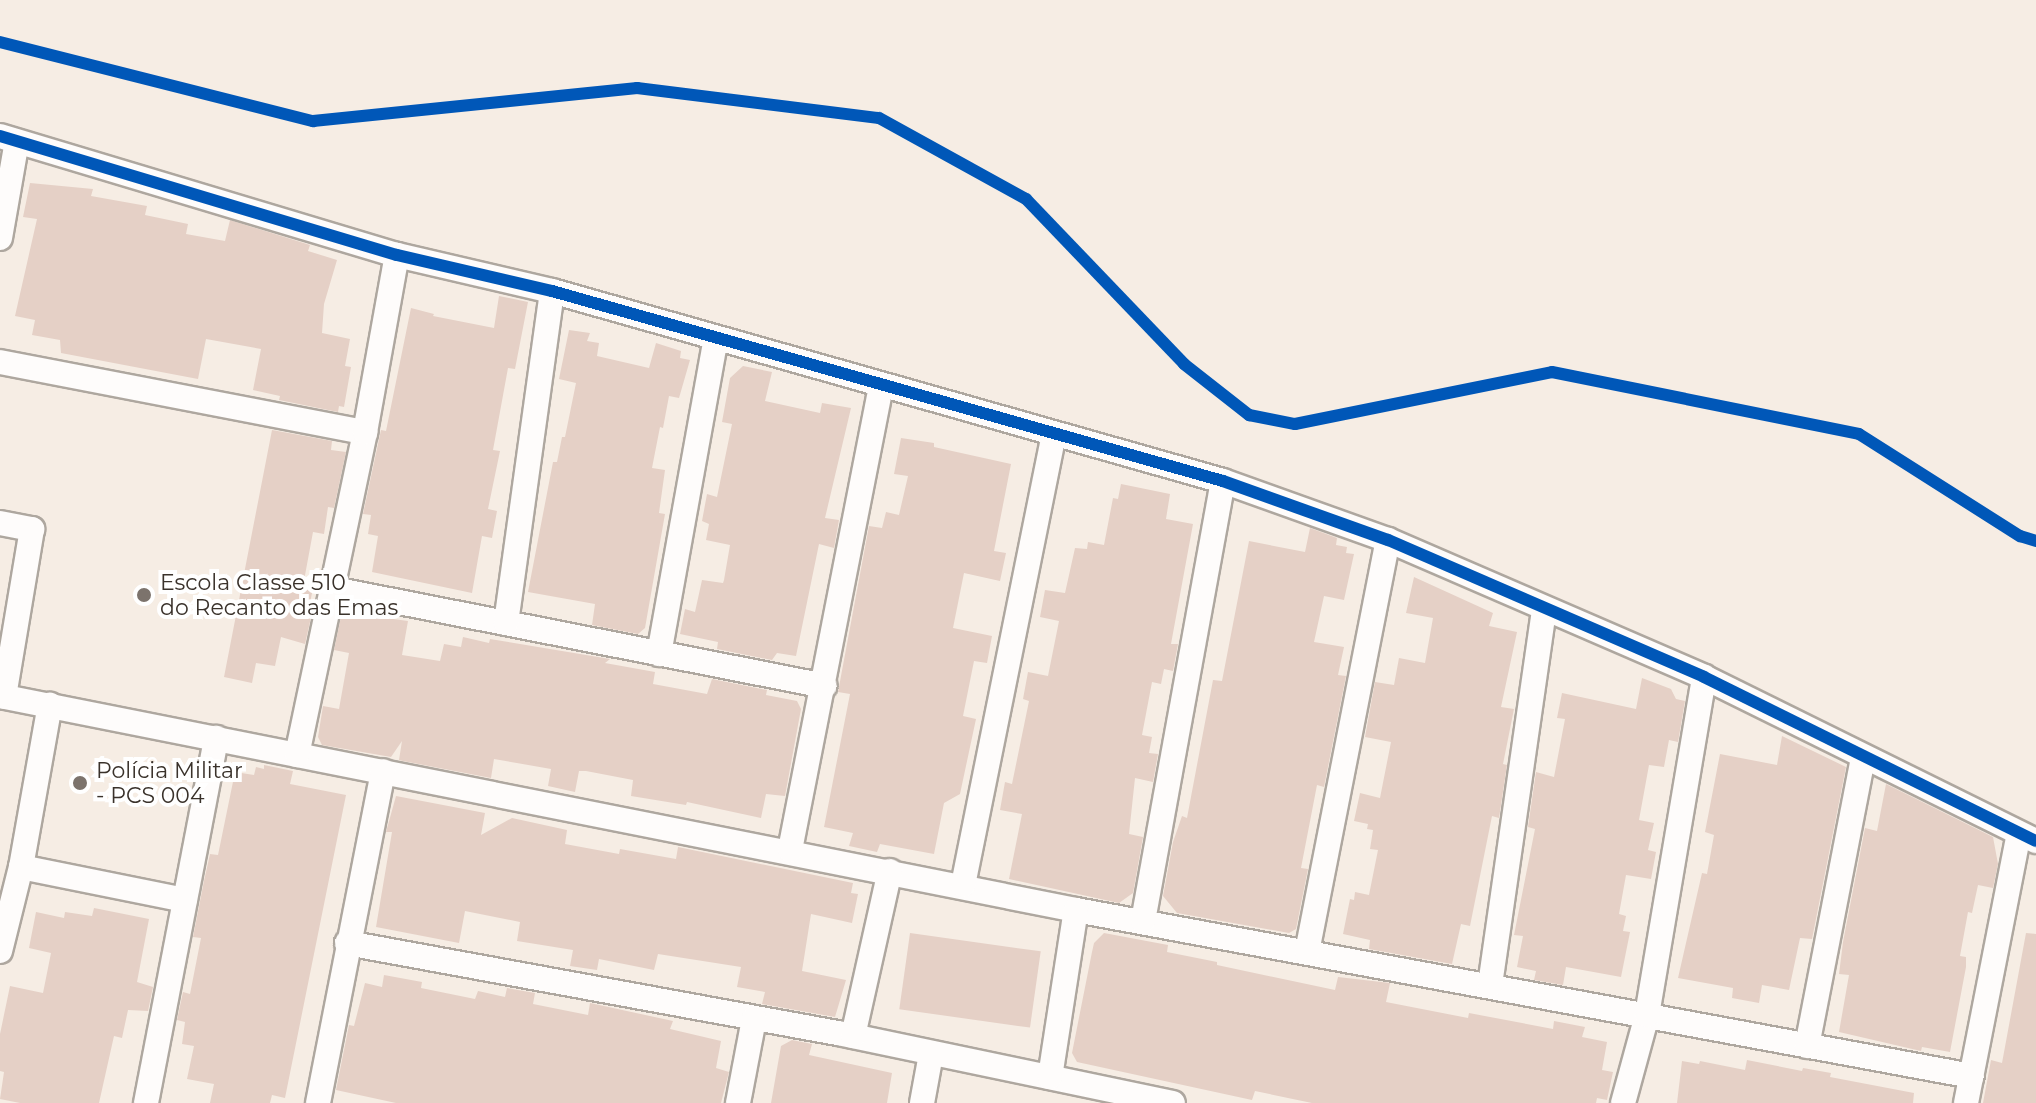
<!DOCTYPE html>
<meta charset="utf-8">
<style>
body{margin:0}
#map{position:relative;width:2036px;height:1103px;overflow:hidden;background:#f6ede4;font-family:Montserrat,sans-serif}
div>[style]{position:absolute}
[style*='--x']{left:calc(var(--x)*1px);top:calc(var(--y)*1px);width:calc(var(--w)*1px);rotate:calc(var(--a)*1deg)}
.building>*{inset:0;background:#e5d0c6;transform-origin:0 0}
.roads{filter:drop-shadow(2px 0 #aea79f) drop-shadow(-2px 0 #aea79f) drop-shadow(0 2px #aea79f) drop-shadow(0 -2px #aea79f)}
.minor>*{height:24px;margin:-12px;padding:0 12px;transform-origin:12px;border-radius:12px;background:#fefcfb}
.cycleway>*{height:12px;margin:-6px;padding:0 6px;transform-origin:6px;border-radius:6px;background:#0057b8}
.dots>*{width:22px;height:22px;translate:-50% -50%;box-sizing:border-box;border:4px solid #fff;border-radius:50%}
span{translate:-50% -50%;white-space:nowrap;text-align:center;line-height:1.15;-webkit-text-stroke:8px #fff;paint-order:stroke}
.poi-label{font-size:22px;color:#3a322b}
.left{translate:0 -50%;text-align:left}
</style>
<div id="map">
<div class="building">
<i style="clip-path:polygon(30px 183px,93px 189px,91px 196px,147px 206px,145px 215px,188px 224px,186px 234px,225px 241px,230px 220px,310px 245px,308px 251px,337px 260px,324px 304px,322px 333px,350px 339px,345px 366px,351px 367px,344px 407px,339px 406px,338px 412px,279px 400px,280px 396px,253px 390px,261px 349px,206px 339px,198px 379px,61px 353px,60px 340px,32px 335px,35px 320px,15px 316px,37px 219px,23px 217px)"></i>
<i style="clip-path:polygon(499px 296px,528px 302px,515px 369px,508px 368px,493px 450px,500px 451px,488px 509px,497px 511px,492px 538px,482px 536px,472px 593px,372px 572px,378px 536px,368px 534px,371px 515px,363px 514px,381px 430px,386px 431px,411px 308px,434px 314px,433px 316px,494px 328px)"></i>
<i style="clip-path:polygon(569px 330px,590px 333px,587px 341px,599px 343px,597px 356px,649px 368px,656px 343px,681px 351px,680px 358px,690px 360px,679px 398px,669px 396px,663px 428px,660px 427px,652px 468px,665px 470px,659px 513px,665px 514px,645px 628px,638px 634px,592px 625px,595px 604px,528px 592px,553px 462px,557px 462px,562px 437px,565px 437px,576px 383px,559px 379px)"></i>
<i style="clip-path:polygon(743px 366px,772px 372px,765px 401px,820px 413px,822px 403px,851px 408px,825px 518px,839px 520px,834px 548px,819px 544px,796px 656px,777px 653px,772px 660px,717px 649px,718px 642px,680px 634px,685px 609px,695px 612px,702px 580px,723px 583px,724px 580px,730px 545px,706px 540px,709px 524px,702px 521px,707px 494px,717px 497px,732px 424px,722px 422px,730px 378px)"></i>
<i style="clip-path:polygon(272px 430px,332px 441px,331px 450px,346px 452px,334px 508px,328px 507px,324px 534px,313px 532px,303px 586px,313px 588px,310px 603px,314px 604px,305px 644px,281px 637px,275px 666px,256px 663px,252px 683px,224px 677px)"></i>
<i style="clip-path:polygon(901px 438px,934px 443px,934px 447px,1011px 464px,994px 551px,1006px 553px,1000px 581px,964px 573px,953px 628px,992px 636px,987px 663px,974px 661px,963px 716px,976px 719px,960px 794px,944px 803px,934px 854px,880px 844px,877px 852px,849px 846px,853px 833px,824px 827px,850px 694px,838px 692px,869px 526px,882px 528px,886px 512px,899px 515px,908px 476px,894px 474px)"></i>
<i style="clip-path:polygon(1121px 484px,1170px 494px,1166px 519px,1193px 524px,1171px 644px,1178px 644px,1173px 671px,1164px 669px,1161px 684px,1152px 682px,1142px 735px,1152px 737px,1149px 753px,1158px 754px,1153px 782px,1135px 778px,1129px 834px,1143px 837px,1133px 893px,1119px 903px,1009px 879px,1022px 814px,1000px 810px,1005px 782px,1012px 784px,1029px 701px,1023px 699px,1028px 672px,1048px 676px,1059px 621px,1040px 617px,1045px 590px,1065px 593px,1075px 548px,1087px 549px,1088px 542px,1104px 545px,1113px 498px,1118px 499px)"></i>
<i style="clip-path:polygon(1310px 528px,1337px 538px,1336px 545px,1347px 547px,1346px 553px,1354px 554px,1344px 600px,1324px 596px,1314px 642px,1344px 647px,1338px 675px,1346px 676px,1324px 787px,1317px 785px,1301px 868px,1308px 869px,1296px 929px,1289px 933px,1177px 913px,1163px 896px,1173px 842px,1182px 816px,1187px 818px,1213px 680px,1222px 681px,1249px 541px,1305px 552px)"></i>
<i style="clip-path:polygon(1414px 577px,1493px 613px,1489px 626px,1517px 632px,1501px 707px,1514px 709px,1503px 764px,1507px 765px,1499px 818px,1492px 816px,1470px 926px,1461px 924px,1452px 964px,1369px 949px,1370px 940px,1343px 934px,1350px 899px,1354px 900px,1355px 892px,1369px 895px,1378px 850px,1370px 849px,1373px 830px,1367px 829px,1368px 824px,1354px 821px,1360px 793px,1380px 798px,1391px 742px,1365px 737px,1375px 682px,1394px 685px,1399px 658px,1425px 663px,1433px 618px,1406px 613px)"></i>
<i style="clip-path:polygon(342px 612px,408px 621px,402px 655px,440px 661px,444px 644px,461px 647px,463px 637px,489px 643px,490px 639px,610px 659px,605px 663px,655px 672px,653px 684px,707px 694px,712px 679px,767px 690px,766px 695px,797px 701px,801px 709px,785px 796px,766px 794px,761px 818px,687px 802px,686px 805px,631px 796px,633px 780px,586px 771px,579px 771px,575px 792px,548px 786px,551px 769px,494px 759px,491px 778px,403px 761px,399px 760px,402px 741px,391px 757px,322px 745px,318px 737px,323px 706px,339px 709px,349px 653px,334px 650px)"></i>
<i style="clip-path:polygon(1642px 678px,1671px 689px,1676px 699px,1685px 701px,1678px 742px,1669px 740px,1664px 767px,1649px 765px,1639px 820px,1654px 823px,1648px 850px,1656px 852px,1651px 879px,1626px 875px,1619px 914px,1626px 916px,1623px 931px,1630px 932px,1621px 977px,1566px 967px,1563px 985px,1534px 980px,1536px 971px,1517px 967px,1523px 936px,1514px 935px,1535px 829px,1528px 827px,1536px 772px,1554px 777px,1565px 719px,1557px 718px,1562px 693px,1636px 709px)"></i>
<i style="clip-path:polygon(1782px 736px,1846px 767px,1812px 939px,1800px 938px,1789px 990px,1762px 985px,1759px 1003px,1732px 998px,1733px 988px,1678px 978px,1702px 873px,1707px 874px,1714px 835px,1705px 832px,1720px 754px,1777px 765px)"></i>
<i style="clip-path:polygon(264px 765px,293px 771px,290px 784px,346px 795px,285px 1098px,272px 1095px,270px 1103px,210px 1103px,214px 1084px,187px 1079px,194px 1046px,182px 1044px,185px 1022px,177px 1020px,183px 992px,190px 994px,201px 938px,193px 937px,204px 881px,210px 854px,218px 855px,235px 772px,254px 775px,256px 767px,264px 769px)"></i>
<i style="clip-path:polygon(1886px 784px,1993px 837px,1998px 864px,1993px 888px,1978px 885px,1972px 913px,1968px 912px,1960px 956px,1966px 957px,1966px 967px,1950px 1052px,1922px 1047px,1921px 1051px,1839px 1032px,1849px 975px,1839px 974px,1843px 942px,1865px 828px,1877px 831px)"></i>
<i style="clip-path:polygon(396px 796px,485px 813px,481px 835px,512px 818px,567px 830px,565px 844px,619px 854px,620px 849px,676px 859px,678px 847px,853px 883px,851px 893px,858px 894px,852px 923px,811px 914px,802px 971px,846px 980px,835px 1017px,762px 1004px,765px 992px,737px 987px,741px 967px,658px 954px,654px 970px,599px 959px,597px 970px,570px 966px,573px 950px,517px 941px,520px 922px,465px 911px,459px 943px,376px 927px,392px 832px,386px 832px)"></i>
<i style="clip-path:polygon(94px 908px,149px 919px,137px 982px,153px 987px,148px 1011px,128px 1010px,122px 1038px,114px 1036px,99px 1103px,20px 1103px,0 1099px,4px 1072px,0 1071px,0 1034px,10px 986px,43px 993px,51px 953px,29px 948px,36px 912px,64px 918px,65px 912px,92px 916px)"></i>
<i style="left:910px;top:933px;width:132px;height:77px;rotate:8deg"></i>
<i style="clip-path:polygon(1104px 933px,1168px 945px,1167px 952px,1217px 962px,1217px 965px,1335px 990px,1338px 977px,1390px 983px,1386px 1002px,1468px 1018px,1469px 1013px,1553px 1029px,1554px 1021px,1585px 1027px,1582px 1037px,1607px 1042px,1602px 1070px,1613px 1072px,1607px 1100px,1597px 1098px,1596px 1103px,1312px 1103px,1255px 1091px,1252px 1100px,1077px 1062px,1072px 1053px,1092px 952px,1094px 943px)"></i>
<i style="clip-path:polygon(2026px 933px,2036px 934px,2036px 1103px,1983px 1103px,1991px 1060px,2002px 1063px)"></i>
<i style="clip-path:polygon(384px 975px,422px 982px,421px 988px,475px 999px,478px 991px,505px 997px,507px 988px,535px 993px,533px 1004px,588px 1015px,590px 1003px,673px 1021px,670px 1029px,721px 1041px,716px 1068px,729px 1072px,721px 1103px,396px 1103px,336px 1090px,349px 1025px,354px 1026px,365px 983px,382px 987px)"></i>
<i style="clip-path:polygon(792px 1040px,812px 1044px,809px 1055px,892px 1073px,887px 1103px,771px 1103px,781px 1046px)"></i>
<i style="clip-path:polygon(1747px 1060px,1802px 1071px,1803px 1068px,1831px 1073px,1830px 1077px,1914px 1093px,1913px 1103px,1677px 1103px,1682px 1061px,1699px 1064px,1700px 1061px,1745px 1070px)"></i>
</div>
<div class="roads">
<div class="minor">
<i style="--x:0;--y:136;--w:414;--a:16.7"></i>
<i style="--x:397;--y:255;--w:159;--a:13.1"></i>
<i style="--x:552;--y:291;--w:697;--a:15.81"></i>
<i style="--x:1223;--y:481;--w:175;--a:19.7"></i>
<i style="--x:1388;--y:540;--w:344;--a:23.4"></i>
<i style="--x:1704;--y:677;--w:370;--a:26.3"></i>
<i style="--x:0;--y:238;--w:98;--a:-80.1"></i>
<i style="--x:0;--y:362;--w:372;--a:10.9"></i>
<i style="--x:0;--y:523;--w:33;--a:11"></i>
<i style="--x:32;--y:529;--w:170;--a:99.5"></i>
<i style="--x:333;--y:589;--w:501;--a:11.15"></i>
<i style="--x:506;--y:623;--w:335;--a:-82.1"></i>
<i style="--x:659;--y:654;--w:321;--a:-79.8"></i>
<i style="--x:0;--y:696;--w:1097;--a:11.25"></i>
<i style="--x:1076;--y:910;--w:911;--a:10.5"></i>
<i style="--x:297;--y:755;--w:330;--a:-78.1"></i>
<i style="--x:365;--y:432;--w:180;--a:-79.8"></i>
<i style="--x:790;--y:850;--w:473;--a:-78.9"></i>
<i style="--x:21;--y:867;--w:167;--a:11.4"></i>
<i style="--x:963;--y:885;--w:459;--a:-78.6"></i>
<i style="--x:1143;--y:921;--w:447;--a:-79.7"></i>
<i style="--x:347;--y:943;--w:499;--a:10.4"></i>
<i style="--x:838;--y:1033;--w:342;--a:11.8"></i>
<i style="--x:0;--y:951;--w:87;--a:-76"></i>
<i style="--x:21;--y:867;--w:165;--a:-79.9"></i>
<i style="--x:1307;--y:952;--w:420;--a:-78.9"></i>
<i style="--x:1490;--y:985;--w:378;--a:-81.8"></i>
<i style="--x:853;--y:1036;--w:169;--a:-77.4"></i>
<i style="--x:1807;--y:1046;--w:293;--a:-79"></i>
<i style="--x:1050;--y:1077;--w:169;--a:-81.2"></i>
<i style="--x:146;--y:1103;--w:372;--a:-79.1"></i>
<i style="--x:318;--y:1103;--w:338;--a:-78.9"></i>
<i style="--x:738;--y:1103;--w:86;--a:-79.2"></i>
<i style="--x:922;--y:1103;--w:50;--a:-79.6"></i>
<i style="--x:1623;--y:1103;--w:91;--a:-74.7"></i>
<i style="--x:1647;--y:1015;--w:343;--a:-80.4"></i>
<i style="--x:1966;--y:1103;--w:274;--a:-78.9"></i>
</div>
</div>
<div class="cycleway">
<i style="--x:0;--y:42;--w:323;--a:14.2"></i>
<i style="--x:313;--y:121;--w:326;--a:-5.8"></i>
<i style="--x:637;--y:88;--w:244;--a:7.1"></i>
<i style="--x:879;--y:118;--w:168;--a:28.9"></i>
<i style="--x:1026;--y:199;--w:228;--a:46.2"></i>
<i style="--x:1184;--y:364;--w:83;--a:38.1"></i>
<i style="--x:1249;--y:415;--w:47;--a:11.1"></i>
<i style="--x:1295;--y:424;--w:262;--a:-11.4"></i>
<i style="--x:1552;--y:372;--w:313;--a:11.4"></i>
<i style="--x:1859;--y:434;--w:191;--a:32.4"></i>
<i style="--x:2020;--y:536;--w:17;--a:17"></i>
<i style="--x:0;--y:136;--w:414;--a:16.7"></i>
<i style="--x:397;--y:255;--w:159;--a:13.1"></i>
<i style="--x:552;--y:291;--w:697;--a:15.81"></i>
<i style="--x:1223;--y:481;--w:175;--a:19.7"></i>
<i style="--x:1388;--y:540;--w:344;--a:23.4"></i>
<i style="--x:1704;--y:677;--w:370;--a:26.3"></i>
</div>
<div class="dots">
<i style="left:144px;top:595px;background:#7c736c"></i>
<i style="left:80px;top:783px;background:#7c736c"></i>
</div>
<div class="poi-label">
<span class="left" style="left:160px;top:595px">Escola Classe 510<br>do Recanto das Emas</span>
<span class="left" style="left:96px;top:783px">Polícia Militar<br>- PCS 004</span>
</div>
</div>
